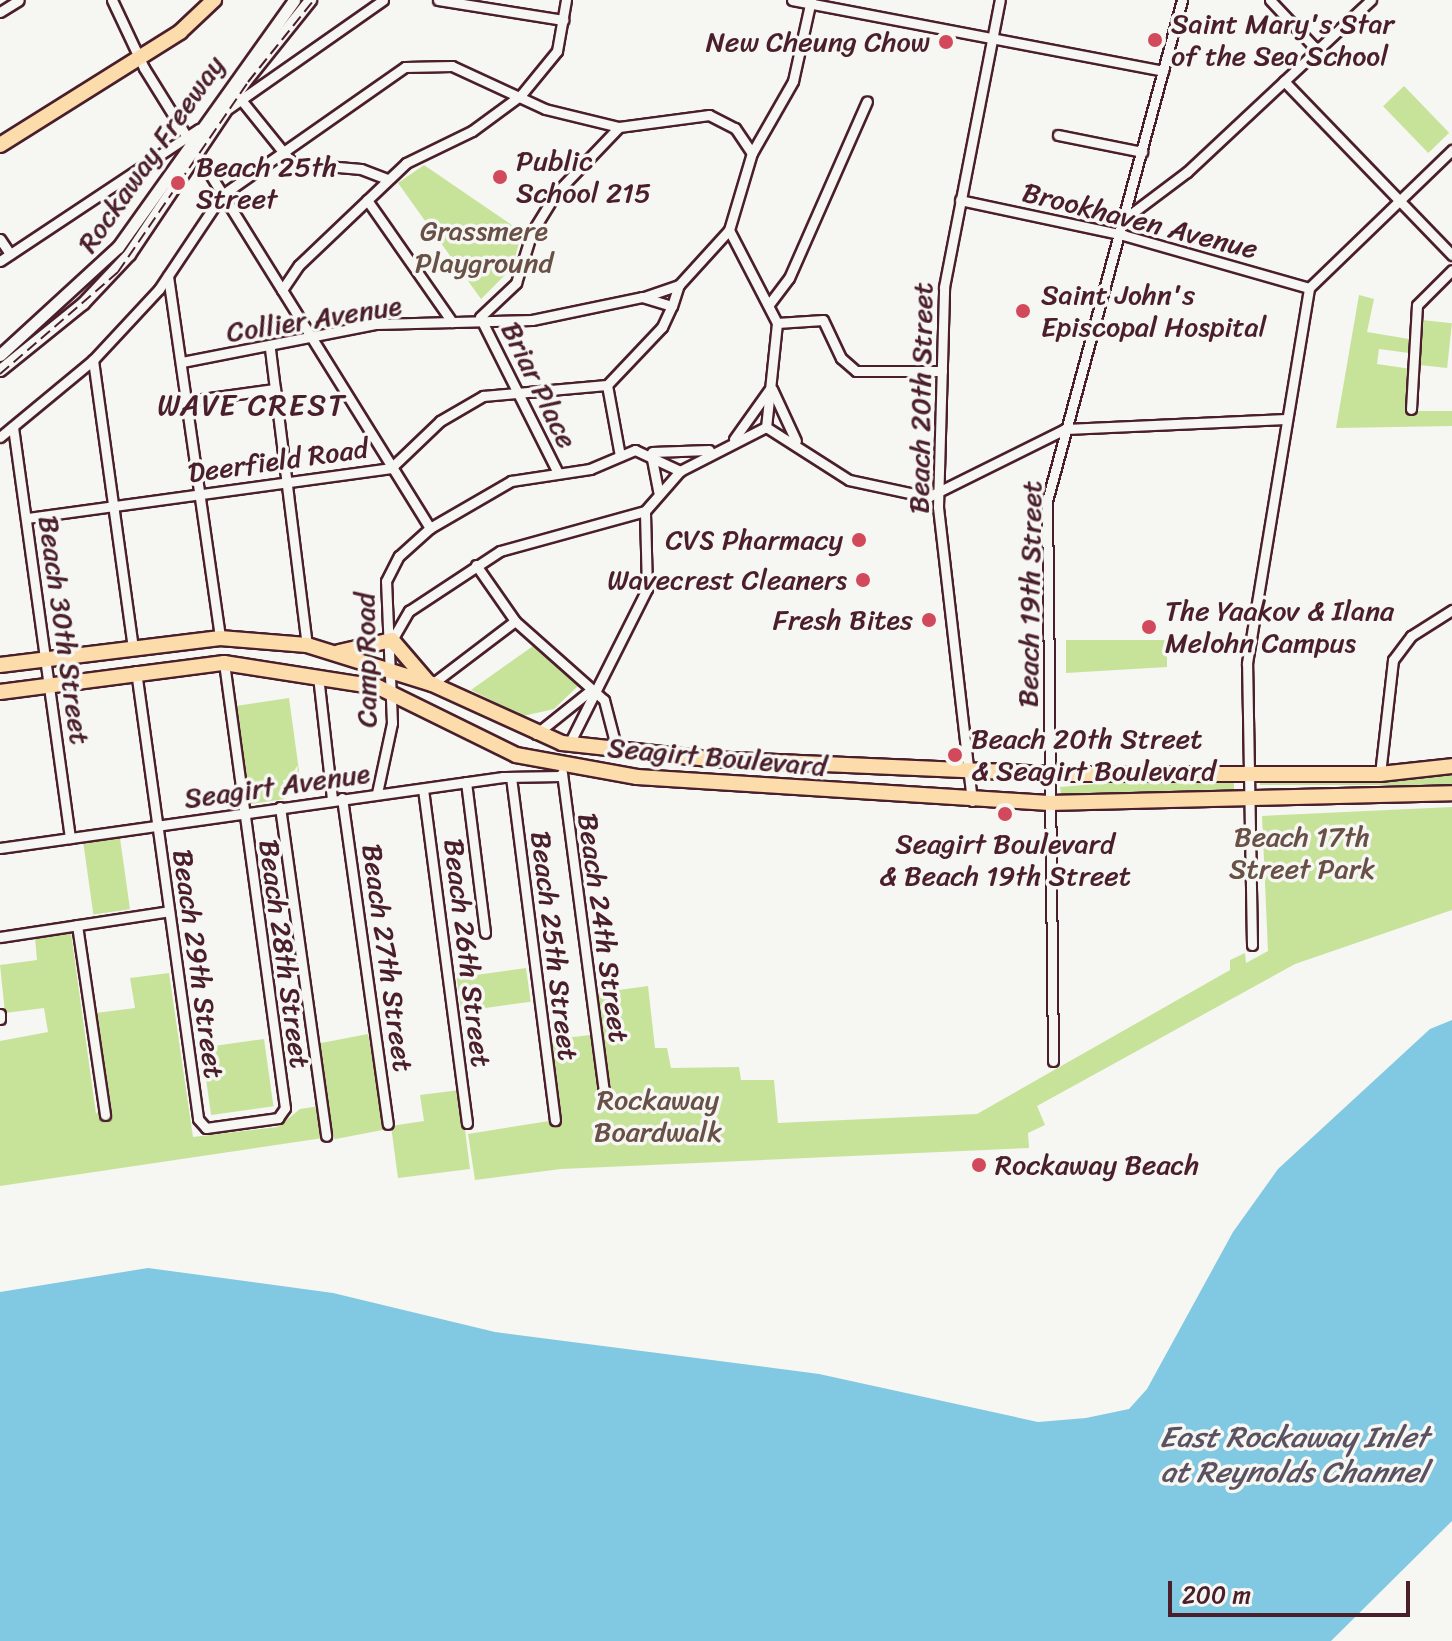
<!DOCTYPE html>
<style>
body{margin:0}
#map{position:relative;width:1452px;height:1641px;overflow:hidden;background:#f6f6f2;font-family:Sriracha,sans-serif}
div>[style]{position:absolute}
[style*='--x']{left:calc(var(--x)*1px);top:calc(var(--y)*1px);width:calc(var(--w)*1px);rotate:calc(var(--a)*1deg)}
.green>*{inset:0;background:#c7e39a;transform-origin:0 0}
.water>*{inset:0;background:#81c8e2}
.roads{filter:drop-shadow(2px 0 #4a1f2b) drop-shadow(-2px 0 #4a1f2b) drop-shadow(0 2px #4a1f2b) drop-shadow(0 -2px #4a1f2b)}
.minor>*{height:9px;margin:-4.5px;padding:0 4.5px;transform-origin:4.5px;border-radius:4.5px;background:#f6f6f2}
.tertiary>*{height:11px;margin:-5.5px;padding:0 5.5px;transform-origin:5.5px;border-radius:5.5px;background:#f6f6f2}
.primary>*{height:14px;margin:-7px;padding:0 7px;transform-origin:7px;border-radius:7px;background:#fddcac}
.rail>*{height:2px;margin-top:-1px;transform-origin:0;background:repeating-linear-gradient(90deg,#4a1f2b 0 12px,transparent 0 18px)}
.dots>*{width:22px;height:22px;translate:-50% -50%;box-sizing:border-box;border:4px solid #f6f6f2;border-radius:50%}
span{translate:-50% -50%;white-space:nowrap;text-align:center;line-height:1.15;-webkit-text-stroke:7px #f6f6f2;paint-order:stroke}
.poi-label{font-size:28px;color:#4a1f2b}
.left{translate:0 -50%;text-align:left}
.right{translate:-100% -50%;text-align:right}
.street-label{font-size:28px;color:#4a1f2b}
.park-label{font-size:28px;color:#695047}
.neighbourhood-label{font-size:30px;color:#4a1f2b;letter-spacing:2px}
.water-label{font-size:30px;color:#5a5262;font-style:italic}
.scale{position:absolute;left:1168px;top:1581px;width:242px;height:36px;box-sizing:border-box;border:4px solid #4a1f2b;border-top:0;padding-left:10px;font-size:24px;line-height:28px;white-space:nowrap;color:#4a1f2b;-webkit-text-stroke:6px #f6f6f2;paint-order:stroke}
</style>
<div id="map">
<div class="green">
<i style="left:1404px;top:86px;width:65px;height:29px;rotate:46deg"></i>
<i style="clip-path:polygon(424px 165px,522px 232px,512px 268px,481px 299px,398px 183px)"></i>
<i style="clip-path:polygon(1359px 295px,1374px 299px,1367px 332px,1409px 339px,1409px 353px,1379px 349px,1377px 364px,1411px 369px,1409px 411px,1452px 411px,1452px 426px,1336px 428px)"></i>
<i style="left:1422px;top:320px;width:30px;height:45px;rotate:6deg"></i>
<i style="clip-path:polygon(1066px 640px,1167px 640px,1167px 667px,1066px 673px)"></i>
<i style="clip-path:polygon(533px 646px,578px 686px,554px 709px,523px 716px,471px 690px)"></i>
<i style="clip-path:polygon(289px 698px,300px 778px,283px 780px,285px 799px,251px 804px,235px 706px)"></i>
<i style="left:1452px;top:773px;width:12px;height:192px;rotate:90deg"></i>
<i style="clip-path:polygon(1234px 782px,1234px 794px,1061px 794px,1060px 787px,1108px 783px)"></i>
<i style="clip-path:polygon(1452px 807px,1452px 910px,1295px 964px,1037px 1106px,1045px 1125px,1028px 1133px,1029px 1148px,561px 1169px,475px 1180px,468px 1134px,562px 1119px,550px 1040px,590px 1035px,602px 1098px,612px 1097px,597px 993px,648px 986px,655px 1048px,667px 1048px,671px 1068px,739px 1067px,741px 1080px,774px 1080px,778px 1123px,977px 1114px,1230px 970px,1230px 960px,1245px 953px,1246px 963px,1268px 951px,1262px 816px)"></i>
<i style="left:120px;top:838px;width:72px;height:37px;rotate:82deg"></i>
<i style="clip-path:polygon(71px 933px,96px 1114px,108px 1102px,96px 1013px,135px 1008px,130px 978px,169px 973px,193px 1137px,278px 1127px,300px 1109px,320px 1106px,323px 1138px,0 1186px,0 1041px,48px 1032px,44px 1008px,5px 1013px,0 965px,37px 960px,35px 938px)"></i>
<i style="left:526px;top:968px;width:34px;height:70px;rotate:82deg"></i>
<i style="left:368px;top:1034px;width:97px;height:53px;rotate:79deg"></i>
<i style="left:264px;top:1039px;width:68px;height:63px;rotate:82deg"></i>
<i style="clip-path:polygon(460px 1090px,470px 1169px,398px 1178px,391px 1126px,424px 1121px,420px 1095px)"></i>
</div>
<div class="water">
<i style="clip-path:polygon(1452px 1020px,1452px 1521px,1331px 1641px,0 1641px,0 1292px,148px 1268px,333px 1293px,495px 1332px,819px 1374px,1038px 1422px,1086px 1418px,1129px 1409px,1147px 1389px,1233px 1232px,1278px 1169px,1430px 1029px)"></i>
</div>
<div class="roads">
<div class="minor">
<i style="--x:112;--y:0;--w:75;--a:64.8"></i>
<i style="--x:144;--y:68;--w:542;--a:58.13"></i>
<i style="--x:438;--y:0;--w:127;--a:9.1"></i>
<i style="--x:792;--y:0;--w:378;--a:10.8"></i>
<i style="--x:1270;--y:0;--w:69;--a:46.8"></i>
<i style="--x:0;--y:12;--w:22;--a:-32"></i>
<i style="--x:1284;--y:81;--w:242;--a:46"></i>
<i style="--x:238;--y:96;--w:86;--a:51.1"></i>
<i style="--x:292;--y:163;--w:69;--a:5"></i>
<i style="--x:361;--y:169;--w:28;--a:21"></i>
<i style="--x:229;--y:108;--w:188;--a:-35"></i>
<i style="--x:1058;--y:135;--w:86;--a:11.4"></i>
<i style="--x:367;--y:200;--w:149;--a:55.1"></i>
<i style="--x:960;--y:200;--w:167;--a:12.1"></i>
<i style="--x:1123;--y:235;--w:193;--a:15.9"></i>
<i style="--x:1127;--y:217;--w:75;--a:-36.9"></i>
<i style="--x:1187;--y:172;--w:252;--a:-43.1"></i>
<i style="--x:729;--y:230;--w:105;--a:62.7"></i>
<i style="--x:777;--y:323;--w:105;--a:96"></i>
<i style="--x:0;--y:239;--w:18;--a:56"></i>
<i style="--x:0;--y:261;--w:239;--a:-33.6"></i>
<i style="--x:168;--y:276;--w:366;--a:81.8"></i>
<i style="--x:282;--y:290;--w:30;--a:-56"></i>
<i style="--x:299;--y:265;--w:148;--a:-43.6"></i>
<i style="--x:406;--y:163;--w:73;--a:-25.9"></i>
<i style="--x:472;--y:131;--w:61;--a:-36.3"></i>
<i style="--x:521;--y:95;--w:57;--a:-50.7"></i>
<i style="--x:557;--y:51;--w:52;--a:-80"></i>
<i style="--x:644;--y:297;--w:37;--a:-19"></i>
<i style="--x:770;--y:303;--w:31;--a:-53"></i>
<i style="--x:789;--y:278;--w:193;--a:-66.2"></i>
<i style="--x:777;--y:323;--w:46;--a:-3.7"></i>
<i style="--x:823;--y:320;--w:42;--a:64.7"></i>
<i style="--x:841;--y:358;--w:20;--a:41"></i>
<i style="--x:856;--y:371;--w:86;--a:0"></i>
<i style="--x:270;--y:349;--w:298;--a:82.9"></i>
<i style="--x:93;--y:360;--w:291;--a:82.1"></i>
<i style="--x:182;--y:362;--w:198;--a:-11.1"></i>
<i style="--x:376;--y:324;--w:156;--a:-1.5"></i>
<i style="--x:532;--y:320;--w:112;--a:-11.8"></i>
<i style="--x:642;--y:297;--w:31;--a:17"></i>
<i style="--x:672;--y:306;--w:22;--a:-72"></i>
<i style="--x:679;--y:285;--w:74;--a:-47.7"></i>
<i style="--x:729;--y:230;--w:80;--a:-73.4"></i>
<i style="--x:752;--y:153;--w:83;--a:-60.3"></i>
<i style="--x:793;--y:81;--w:83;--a:-77.5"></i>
<i style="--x:772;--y:389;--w:57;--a:65.2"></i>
<i style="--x:187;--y:401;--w:89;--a:-7.8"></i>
<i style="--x:1411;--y:409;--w:104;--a:-86.7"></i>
<i style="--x:1417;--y:305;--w:49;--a:-45"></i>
<i style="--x:13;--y:427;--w:415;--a:82.1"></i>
<i style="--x:766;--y:427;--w:98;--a:32.6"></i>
<i style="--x:849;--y:480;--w:81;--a:12.1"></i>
<i style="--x:928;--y:497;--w:153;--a:-26.4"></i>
<i style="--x:1065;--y:429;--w:222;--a:-2.6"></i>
<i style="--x:0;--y:437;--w:121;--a:-39.6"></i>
<i style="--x:93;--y:360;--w:97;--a:-47.1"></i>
<i style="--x:159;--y:289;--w:113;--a:-56.2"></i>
<i style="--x:222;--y:195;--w:223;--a:-35"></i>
<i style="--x:405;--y:67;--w:47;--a:-1.2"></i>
<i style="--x:452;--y:66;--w:102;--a:24.8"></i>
<i style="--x:545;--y:109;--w:76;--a:13.7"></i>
<i style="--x:619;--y:127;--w:91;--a:-7.6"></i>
<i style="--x:709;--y:115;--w:29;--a:27"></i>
<i style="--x:735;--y:128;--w:30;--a:56"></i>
<i style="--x:734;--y:439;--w:60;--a:-54.5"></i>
<i style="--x:652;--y:452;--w:57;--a:-2"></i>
<i style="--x:651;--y:454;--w:38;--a:79"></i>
<i style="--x:620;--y:456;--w:72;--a:-100.4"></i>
<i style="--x:607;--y:385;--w:80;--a:-46.5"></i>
<i style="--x:662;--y:327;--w:23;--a:-65"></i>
<i style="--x:558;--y:473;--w:174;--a:-116.6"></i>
<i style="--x:480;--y:317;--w:50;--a:-43.4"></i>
<i style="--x:516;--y:283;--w:53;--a:-72.6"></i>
<i style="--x:532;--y:232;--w:46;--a:-58.4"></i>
<i style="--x:556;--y:193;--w:91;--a:-46.3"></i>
<i style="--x:27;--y:518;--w:367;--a:-7.8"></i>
<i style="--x:391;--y:468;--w:68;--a:-43.8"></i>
<i style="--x:440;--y:421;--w:50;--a:-30.2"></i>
<i style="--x:483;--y:396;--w:124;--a:-5.1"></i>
<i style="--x:476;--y:565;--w:68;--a:55.1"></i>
<i style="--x:515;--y:621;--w:119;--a:41.6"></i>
<i style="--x:604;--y:700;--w:52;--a:75.4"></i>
<i style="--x:392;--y:640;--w:34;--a:-60"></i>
<i style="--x:409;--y:611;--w:109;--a:-33.4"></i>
<i style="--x:500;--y:551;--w:150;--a:-15.4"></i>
<i style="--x:136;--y:671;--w:452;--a:82.1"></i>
<i style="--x:198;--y:1119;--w:12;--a:48"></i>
<i style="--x:206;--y:1128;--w:73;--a:-7.9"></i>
<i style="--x:278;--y:1118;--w:12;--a:-55"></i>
<i style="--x:285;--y:1108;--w:449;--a:-97.8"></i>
<i style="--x:318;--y:676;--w:124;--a:83.5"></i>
<i style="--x:432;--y:684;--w:104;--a:-37.2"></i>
<i style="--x:536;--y:734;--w:70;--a:-38.7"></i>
<i style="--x:569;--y:744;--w:174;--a:-63.3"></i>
<i style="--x:647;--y:589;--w:78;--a:-91.5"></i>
<i style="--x:645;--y:511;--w:53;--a:-48.8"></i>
<i style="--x:680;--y:471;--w:97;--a:-27.1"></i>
<i style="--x:562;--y:773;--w:324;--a:82.5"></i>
<i style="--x:1380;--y:774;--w:115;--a:-83.5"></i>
<i style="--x:1393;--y:660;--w:30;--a:-53"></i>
<i style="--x:1411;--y:636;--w:49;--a:-32.4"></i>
<i style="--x:511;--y:777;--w:346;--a:82.7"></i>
<i style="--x:466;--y:782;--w:152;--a:82.8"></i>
<i style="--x:423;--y:789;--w:337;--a:82.5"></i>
<i style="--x:377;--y:793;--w:72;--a:-77.9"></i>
<i style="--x:392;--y:723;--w:142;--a:-92.4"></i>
<i style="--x:386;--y:581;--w:28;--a:-63"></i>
<i style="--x:399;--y:556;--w:42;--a:-42.1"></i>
<i style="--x:430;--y:528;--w:94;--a:-30.1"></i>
<i style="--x:511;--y:481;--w:80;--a:-8.6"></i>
<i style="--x:590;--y:469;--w:49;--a:-22.9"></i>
<i style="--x:635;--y:450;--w:50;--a:25"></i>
<i style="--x:342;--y:798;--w:329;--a:82"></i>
<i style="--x:972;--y:801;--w:296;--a:-96.6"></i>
<i style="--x:938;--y:507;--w:220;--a:-88.4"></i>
<i style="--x:944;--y:287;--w:292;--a:-79"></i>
<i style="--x:280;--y:807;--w:332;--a:82"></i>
<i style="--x:0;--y:848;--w:508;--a:-8.03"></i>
<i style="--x:503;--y:777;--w:58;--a:-1"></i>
<i style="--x:77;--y:925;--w:192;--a:81.6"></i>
<i style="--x:0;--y:937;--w:171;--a:-8.7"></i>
<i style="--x:1252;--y:945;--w:282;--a:-91"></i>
<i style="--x:1247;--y:663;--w:380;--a:-80.6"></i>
<i style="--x:1309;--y:288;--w:199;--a:-44"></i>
<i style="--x:0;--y:1014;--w:5;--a:90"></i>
<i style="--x:1053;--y:1061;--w:560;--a:-90.61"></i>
<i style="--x:1047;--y:501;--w:519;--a:-74.92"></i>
</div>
<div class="tertiary">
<i style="--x:0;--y:355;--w:160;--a:-42.5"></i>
<i style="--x:118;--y:247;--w:303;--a:-54.5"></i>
<i style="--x:0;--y:370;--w:107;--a:-38.9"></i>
<i style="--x:83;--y:303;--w:67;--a:-46.8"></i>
<i style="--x:129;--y:254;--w:208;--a:-56.2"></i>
<i style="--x:245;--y:81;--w:104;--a:-51.3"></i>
</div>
<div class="primary">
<i style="--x:0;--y:145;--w:213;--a:-32.1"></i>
<i style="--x:180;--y:32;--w:47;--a:-43.3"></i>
<i style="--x:339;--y:652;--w:54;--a:-12.8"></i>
<i style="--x:392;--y:640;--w:55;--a:49.4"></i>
<i style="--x:0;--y:665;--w:222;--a:-7"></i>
<i style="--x:220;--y:638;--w:87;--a:4.6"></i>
<i style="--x:307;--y:645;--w:131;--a:17.3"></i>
<i style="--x:432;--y:684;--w:143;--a:24.4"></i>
<i style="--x:562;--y:743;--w:148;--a:6.2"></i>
<i style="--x:709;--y:759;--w:349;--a:2.5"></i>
<i style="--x:1058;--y:774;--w:322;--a:0"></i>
<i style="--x:1380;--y:774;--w:72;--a:-6.3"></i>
<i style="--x:0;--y:692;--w:226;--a:-7.4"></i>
<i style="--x:224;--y:663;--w:156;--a:8.9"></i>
<i style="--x:378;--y:687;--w:154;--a:26.2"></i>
<i style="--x:516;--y:755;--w:123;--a:10.3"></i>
<i style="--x:637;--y:777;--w:413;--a:3.6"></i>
<i style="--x:1049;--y:803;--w:403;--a:-1.4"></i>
</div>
</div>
<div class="rail">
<i style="--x:0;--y:374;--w:156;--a:-40.8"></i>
<i style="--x:118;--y:272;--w:230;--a:-55.6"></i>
<i style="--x:248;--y:82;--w:105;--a:-51.2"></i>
</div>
<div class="dots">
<i style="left:1155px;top:40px;background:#d1495b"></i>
<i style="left:946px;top:42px;background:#d1495b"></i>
<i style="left:500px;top:177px;background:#d1495b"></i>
<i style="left:178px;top:183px;background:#d1495b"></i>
<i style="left:1023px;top:311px;background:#d1495b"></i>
<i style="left:859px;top:540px;background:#d1495b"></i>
<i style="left:863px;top:580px;background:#d1495b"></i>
<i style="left:929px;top:620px;background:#d1495b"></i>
<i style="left:1149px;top:627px;background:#d1495b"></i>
<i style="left:955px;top:755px;background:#d1495b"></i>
<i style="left:1005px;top:814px;background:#d1495b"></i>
<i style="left:979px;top:1165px;background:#d1495b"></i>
</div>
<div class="poi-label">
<span class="left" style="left:1171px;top:40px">Saint Mary's Star<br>of the Sea School</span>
<span class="right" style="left:930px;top:42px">New Cheung Chow</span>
<span class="left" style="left:516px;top:177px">Public<br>School 215</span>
<span class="left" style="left:196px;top:183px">Beach 25th<br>Street</span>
<span class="left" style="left:1041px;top:311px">Saint John's<br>Episcopal Hospital</span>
<span class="right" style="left:843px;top:540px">CVS Pharmacy</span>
<span class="right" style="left:847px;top:580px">Wavecrest Cleaners</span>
<span class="left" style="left:1165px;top:627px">The Yaakov &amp; Ilana<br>Melohn Campus</span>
<span class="right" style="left:913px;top:620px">Fresh Bites</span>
<span class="left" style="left:971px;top:755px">Beach 20th Street<br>&amp; Seagirt Boulevard</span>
<span style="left:1005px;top:860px">Seagirt Boulevard<br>&amp; Beach 19th Street</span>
<span class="left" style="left:995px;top:1165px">Rockaway Beach</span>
</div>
<div class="street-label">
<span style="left:151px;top:154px;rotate:-55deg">Rockaway Freeway</span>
<span style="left:1140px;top:221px;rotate:14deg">Brookhaven Avenue</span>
<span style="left:314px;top:319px;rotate:-9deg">Collier Avenue</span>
<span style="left:539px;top:385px;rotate:64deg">Briar Place</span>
<span style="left:921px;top:398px;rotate:-89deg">Beach 20th Street</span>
<span style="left:278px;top:461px;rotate:-8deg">Deerfield Road</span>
<span style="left:1030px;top:594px;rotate:-89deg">Beach 19th Street</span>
<span style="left:64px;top:630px;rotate:82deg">Beach 30th Street</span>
<span style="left:366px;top:660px;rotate:-91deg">Camp Road</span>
<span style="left:717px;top:757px;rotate:5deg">Seagirt Boulevard</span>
<span style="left:277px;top:786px;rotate:-8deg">Seagirt Avenue</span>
<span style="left:603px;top:928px;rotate:82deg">Beach 24th Street</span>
<span style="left:554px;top:946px;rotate:83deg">Beach 25th Street</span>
<span style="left:467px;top:953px;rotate:83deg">Beach 26th Street</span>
<span style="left:284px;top:954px;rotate:82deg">Beach 28th Street</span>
<span style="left:387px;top:958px;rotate:82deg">Beach 27th Street</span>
<span style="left:198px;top:964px;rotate:82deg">Beach 29th Street</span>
</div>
<div class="park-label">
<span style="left:484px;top:247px">Grassmere<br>Playground</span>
<span style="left:1302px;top:853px">Beach 17th<br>Street Park</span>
<span style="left:658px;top:1116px">Rockaway<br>Boardwalk</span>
</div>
<div class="neighbourhood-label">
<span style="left:252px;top:405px">WAVE CREST</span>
</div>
<div class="water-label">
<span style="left:1294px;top:1454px">East Rockaway Inlet<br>at Reynolds Channel</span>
</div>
<div class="scale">200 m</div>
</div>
